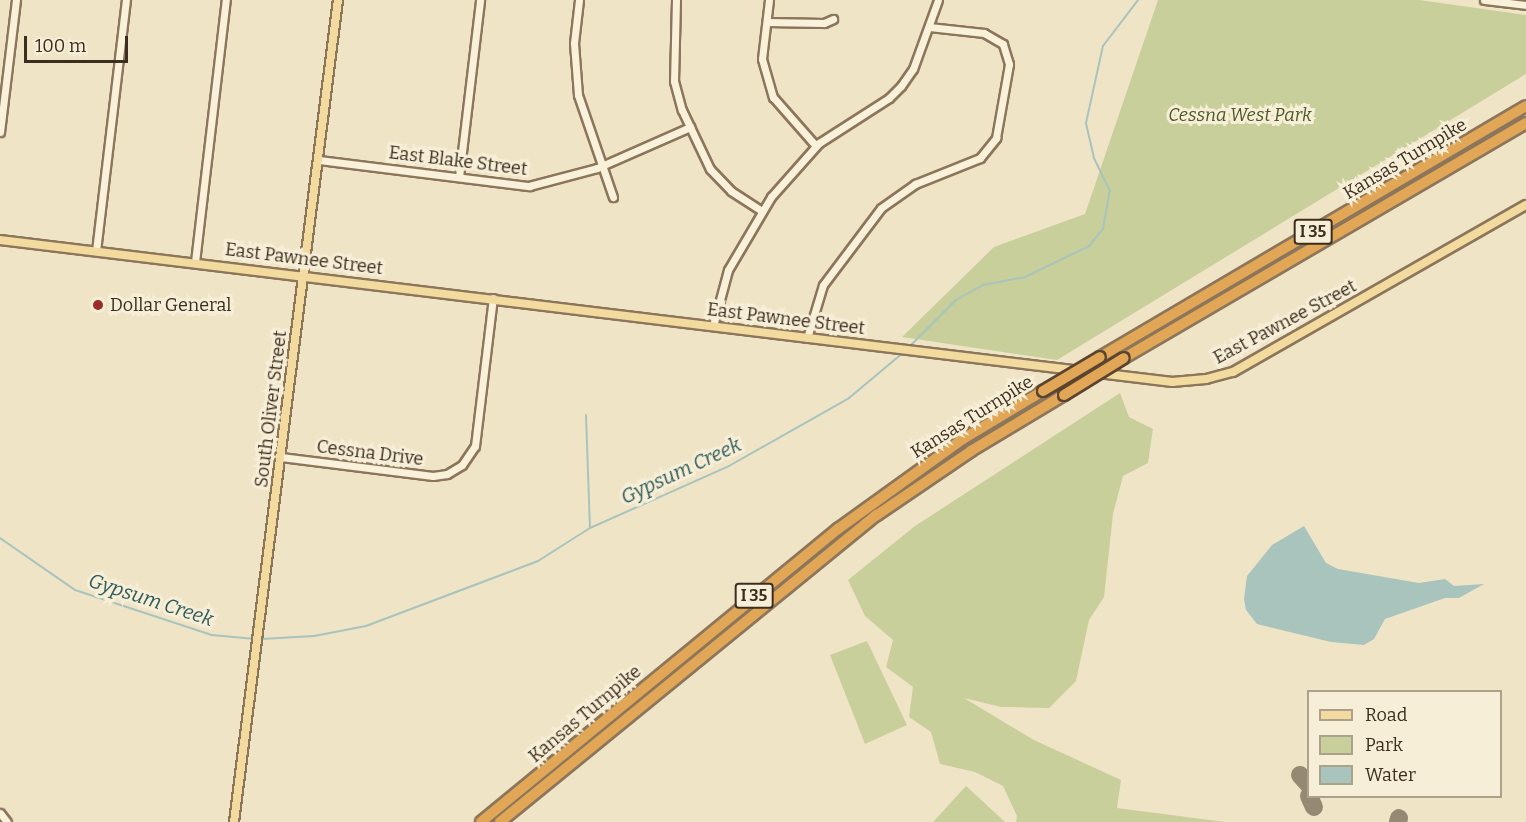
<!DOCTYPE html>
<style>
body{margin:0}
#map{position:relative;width:1526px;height:822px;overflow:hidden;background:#f0e4c7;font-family:Bitter,serif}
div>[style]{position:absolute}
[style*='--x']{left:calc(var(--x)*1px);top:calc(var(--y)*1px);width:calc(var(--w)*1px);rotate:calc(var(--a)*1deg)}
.green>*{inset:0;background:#c8cf9a}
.water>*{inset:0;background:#a8c4bc}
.stream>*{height:2px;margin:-1px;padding:0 1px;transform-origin:1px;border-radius:1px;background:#a8c4bc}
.taxiway>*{height:18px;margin:-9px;padding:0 9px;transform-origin:9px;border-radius:9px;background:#968973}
.roads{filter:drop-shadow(2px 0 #8c765b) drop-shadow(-2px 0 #8c765b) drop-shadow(0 2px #8c765b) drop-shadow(0 -2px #8c765b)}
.minor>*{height:7px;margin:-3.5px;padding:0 3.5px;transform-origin:3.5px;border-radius:3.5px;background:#faf1db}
.major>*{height:8px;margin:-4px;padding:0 4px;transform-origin:4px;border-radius:4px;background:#f3da9e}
.highway>*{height:10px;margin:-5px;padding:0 5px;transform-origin:5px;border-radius:5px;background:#e1a656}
.bridges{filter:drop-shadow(2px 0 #5a442f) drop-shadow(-2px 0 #5a442f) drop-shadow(0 2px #5a442f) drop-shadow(0 -2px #5a442f)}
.highway-bridge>*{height:10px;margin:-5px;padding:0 5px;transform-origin:5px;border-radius:5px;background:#e1a656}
.dots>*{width:16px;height:16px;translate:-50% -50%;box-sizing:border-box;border:3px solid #f7eed7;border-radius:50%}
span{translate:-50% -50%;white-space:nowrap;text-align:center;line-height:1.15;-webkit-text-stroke:6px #f7eed7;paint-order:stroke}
.shield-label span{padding:2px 4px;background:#f7eed7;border:2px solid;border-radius:4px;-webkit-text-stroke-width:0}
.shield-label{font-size:16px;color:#3c2e1f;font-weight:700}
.park-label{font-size:18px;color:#4b5925;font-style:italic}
.street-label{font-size:18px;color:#3c2e1f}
.poi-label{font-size:18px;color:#3c2e1f}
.left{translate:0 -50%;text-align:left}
.water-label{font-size:20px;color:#2e5c5a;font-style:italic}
.legend{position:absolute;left:1307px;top:690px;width:195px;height:108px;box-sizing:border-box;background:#f7eed7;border:2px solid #aca18d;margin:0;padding:8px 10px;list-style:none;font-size:18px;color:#3c2e1f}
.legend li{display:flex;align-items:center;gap:12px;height:30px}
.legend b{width:30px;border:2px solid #aca18d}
.scale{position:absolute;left:24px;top:36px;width:104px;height:27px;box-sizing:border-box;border:3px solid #3c2e1f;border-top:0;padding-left:8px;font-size:18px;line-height:21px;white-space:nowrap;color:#3c2e1f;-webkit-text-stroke:4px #f7eed7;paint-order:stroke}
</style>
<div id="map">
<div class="green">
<i style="clip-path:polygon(1158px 0,1419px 0,1526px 15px,1526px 74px,1057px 360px,902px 337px,994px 247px,1085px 214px)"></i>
<i style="clip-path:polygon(1120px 393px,1129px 417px,1153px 429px,1148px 463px,1123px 476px,1113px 514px,1104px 597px,1089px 620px,1076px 681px,1049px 708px,1001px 707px,964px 698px,1034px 740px,1121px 780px,1117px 808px,1225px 822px,1016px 822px,1017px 816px,1003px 786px,975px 772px,940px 764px,931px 732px,909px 717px,913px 687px,886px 667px,893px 640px,865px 616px,848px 580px,915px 526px)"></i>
<i style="clip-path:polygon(867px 641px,907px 725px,865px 744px,830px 655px)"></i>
<i style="clip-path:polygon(966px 786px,1005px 822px,933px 822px)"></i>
</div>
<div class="water">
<i style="clip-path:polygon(1304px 526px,1326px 563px,1338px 569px,1419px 583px,1445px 579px,1454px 586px,1484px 584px,1459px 598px,1445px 598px,1385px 619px,1374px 639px,1364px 645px,1331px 642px,1257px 624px,1246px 610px,1244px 599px,1247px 576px,1272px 545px)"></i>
</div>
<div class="stream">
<i style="--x:910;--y:346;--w:65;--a:-45"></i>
<i style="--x:956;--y:300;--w:31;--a:-29"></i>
<i style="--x:983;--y:285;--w:43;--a:-10.8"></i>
<i style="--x:1025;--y:277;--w:71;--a:-25.8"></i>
<i style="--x:1089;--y:246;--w:22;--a:-51"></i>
<i style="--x:1103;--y:229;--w:39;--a:-80"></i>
<i style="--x:1110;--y:191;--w:37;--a:-116"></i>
<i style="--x:1094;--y:158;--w:36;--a:-103"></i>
<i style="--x:1086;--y:123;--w:79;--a:-77.6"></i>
<i style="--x:1103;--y:46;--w:58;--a:-52.7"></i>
<i style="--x:586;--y:415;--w:113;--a:88"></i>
<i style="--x:0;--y:538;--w:91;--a:34.7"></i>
<i style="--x:75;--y:590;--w:144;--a:18.2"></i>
<i style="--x:212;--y:635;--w:43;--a:5.3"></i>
<i style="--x:261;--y:639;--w:53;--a:-3.2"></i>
<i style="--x:314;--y:636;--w:53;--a:-10.9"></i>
<i style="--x:366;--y:626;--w:184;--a:-20.7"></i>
<i style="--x:538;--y:561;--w:62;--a:-32.4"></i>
<i style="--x:590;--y:528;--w:152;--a:-24"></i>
<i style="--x:729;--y:466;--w:138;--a:-29.5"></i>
<i style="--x:849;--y:398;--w:72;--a:-39.9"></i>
</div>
<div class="taxiway">
<i style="--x:1300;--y:775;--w:12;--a:48"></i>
<i style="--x:1309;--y:796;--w:12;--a:66"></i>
<i style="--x:1398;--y:822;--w:4;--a:-76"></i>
</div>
<div class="roads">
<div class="minor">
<i style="--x:579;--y:0;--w:43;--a:96.6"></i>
<i style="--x:574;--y:43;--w:52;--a:85.6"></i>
<i style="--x:578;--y:95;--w:108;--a:71.1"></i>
<i style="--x:676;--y:0;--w:81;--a:91.4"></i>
<i style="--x:674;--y:81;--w:30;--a:75"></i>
<i style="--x:682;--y:110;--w:65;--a:64.6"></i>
<i style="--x:710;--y:169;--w:30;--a:46"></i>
<i style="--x:731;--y:191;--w:37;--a:33"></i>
<i style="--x:769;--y:0;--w:59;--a:96.8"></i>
<i style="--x:762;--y:59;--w:40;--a:74"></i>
<i style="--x:773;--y:97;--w:65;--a:48.7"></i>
<i style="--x:1484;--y:0;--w:42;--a:6.8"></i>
<i style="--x:767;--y:22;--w:57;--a:1"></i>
<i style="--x:824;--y:23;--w:10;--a:-24"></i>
<i style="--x:0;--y:132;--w:133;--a:-83.1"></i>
<i style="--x:319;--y:160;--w:212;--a:7.1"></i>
<i style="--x:529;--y:186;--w:70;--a:-14.8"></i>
<i style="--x:597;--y:168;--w:102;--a:-23.8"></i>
<i style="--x:459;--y:177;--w:178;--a:-83.2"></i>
<i style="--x:96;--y:251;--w:253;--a:-83.2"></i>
<i style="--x:195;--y:262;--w:264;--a:-83.3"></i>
<i style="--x:713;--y:326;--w:58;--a:-75"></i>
<i style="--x:728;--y:270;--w:85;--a:-59.5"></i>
<i style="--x:771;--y:197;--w:72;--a:-48.4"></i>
<i style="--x:819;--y:143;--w:83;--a:-32.7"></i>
<i style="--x:889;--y:98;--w:17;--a:-45"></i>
<i style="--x:901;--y:86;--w:21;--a:-55"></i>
<i style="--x:913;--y:69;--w:73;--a:-70.1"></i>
<i style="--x:807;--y:338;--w:55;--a:-73.2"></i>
<i style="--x:823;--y:285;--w:96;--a:-53"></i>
<i style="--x:881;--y:208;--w:42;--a:-35.2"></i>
<i style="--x:915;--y:184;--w:70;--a:-21.8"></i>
<i style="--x:980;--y:158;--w:26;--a:-51"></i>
<i style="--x:996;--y:138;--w:75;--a:-80"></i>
<i style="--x:1009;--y:64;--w:21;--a:-107"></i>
<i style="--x:1003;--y:44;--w:22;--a:-150"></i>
<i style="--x:984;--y:33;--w:55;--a:-173.8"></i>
<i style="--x:281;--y:457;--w:153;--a:7.1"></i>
<i style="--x:433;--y:476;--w:14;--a:-8"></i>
<i style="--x:447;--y:474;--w:17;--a:-31"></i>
<i style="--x:462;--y:465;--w:23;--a:-56"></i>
<i style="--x:475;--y:446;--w:149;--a:-83.1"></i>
<i style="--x:0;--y:813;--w:11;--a:52"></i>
</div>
<div class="major">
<i style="--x:0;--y:240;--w:1181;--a:6.91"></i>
<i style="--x:1172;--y:382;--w:34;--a:-5"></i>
<i style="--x:1206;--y:379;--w:28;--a:-15"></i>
<i style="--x:1233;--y:372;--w:337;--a:-29.7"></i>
<i style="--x:234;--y:822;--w:829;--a:-82.79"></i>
</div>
<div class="highway">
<i style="--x:1100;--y:357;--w:494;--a:-30.5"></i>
<i style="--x:1124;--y:358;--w:466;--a:-30.3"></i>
<i style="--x:481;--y:822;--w:462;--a:-39.4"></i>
<i style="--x:838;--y:529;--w:154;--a:-35.8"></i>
<i style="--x:963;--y:439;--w:93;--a:-31"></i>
<i style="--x:500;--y:822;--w:486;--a:-39.2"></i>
<i style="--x:877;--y:515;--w:114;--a:-34.2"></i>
<i style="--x:971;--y:451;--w:109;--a:-31.1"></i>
</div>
</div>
<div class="bridges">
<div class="highway-bridge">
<i style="--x:1043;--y:391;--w:66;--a:-30.8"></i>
<i style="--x:1064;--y:395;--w:70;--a:-31.7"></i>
</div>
</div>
<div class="dots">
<i style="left:98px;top:305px;background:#9d2b29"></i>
</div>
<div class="shield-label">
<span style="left:1313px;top:232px">I 35</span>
<span style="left:754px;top:596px">I 35</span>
</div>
<div class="park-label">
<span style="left:1240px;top:115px">Cessna West Park</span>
</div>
<div class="street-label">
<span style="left:1405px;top:159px;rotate:-31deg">Kansas Turnpike</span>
<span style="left:458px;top:161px;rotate:7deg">East Blake Street</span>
<span style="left:304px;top:259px;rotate:7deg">East Pawnee Street</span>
<span style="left:786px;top:319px;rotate:7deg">East Pawnee Street</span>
<span style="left:1285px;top:322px;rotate:-28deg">East Pawnee Street</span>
<span style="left:271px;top:409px;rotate:-83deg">South Oliver Street</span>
<span style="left:972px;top:417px;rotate:-32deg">Kansas Turnpike</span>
<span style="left:370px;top:453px;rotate:7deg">Cessna Drive</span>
<span style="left:585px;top:714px;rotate:-40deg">Kansas Turnpike</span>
</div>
<div class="poi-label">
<span class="left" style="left:110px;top:305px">Dollar General</span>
</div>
<div class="water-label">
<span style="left:681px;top:471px;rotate:-25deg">Gypsum Creek</span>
<span style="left:151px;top:600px;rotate:18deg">Gypsum Creek</span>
</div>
<ul class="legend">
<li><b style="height:8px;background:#f3da9e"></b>Road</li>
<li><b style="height:16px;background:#c8cf9a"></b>Park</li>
<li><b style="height:16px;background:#a8c4bc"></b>Water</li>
</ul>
<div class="scale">100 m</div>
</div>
